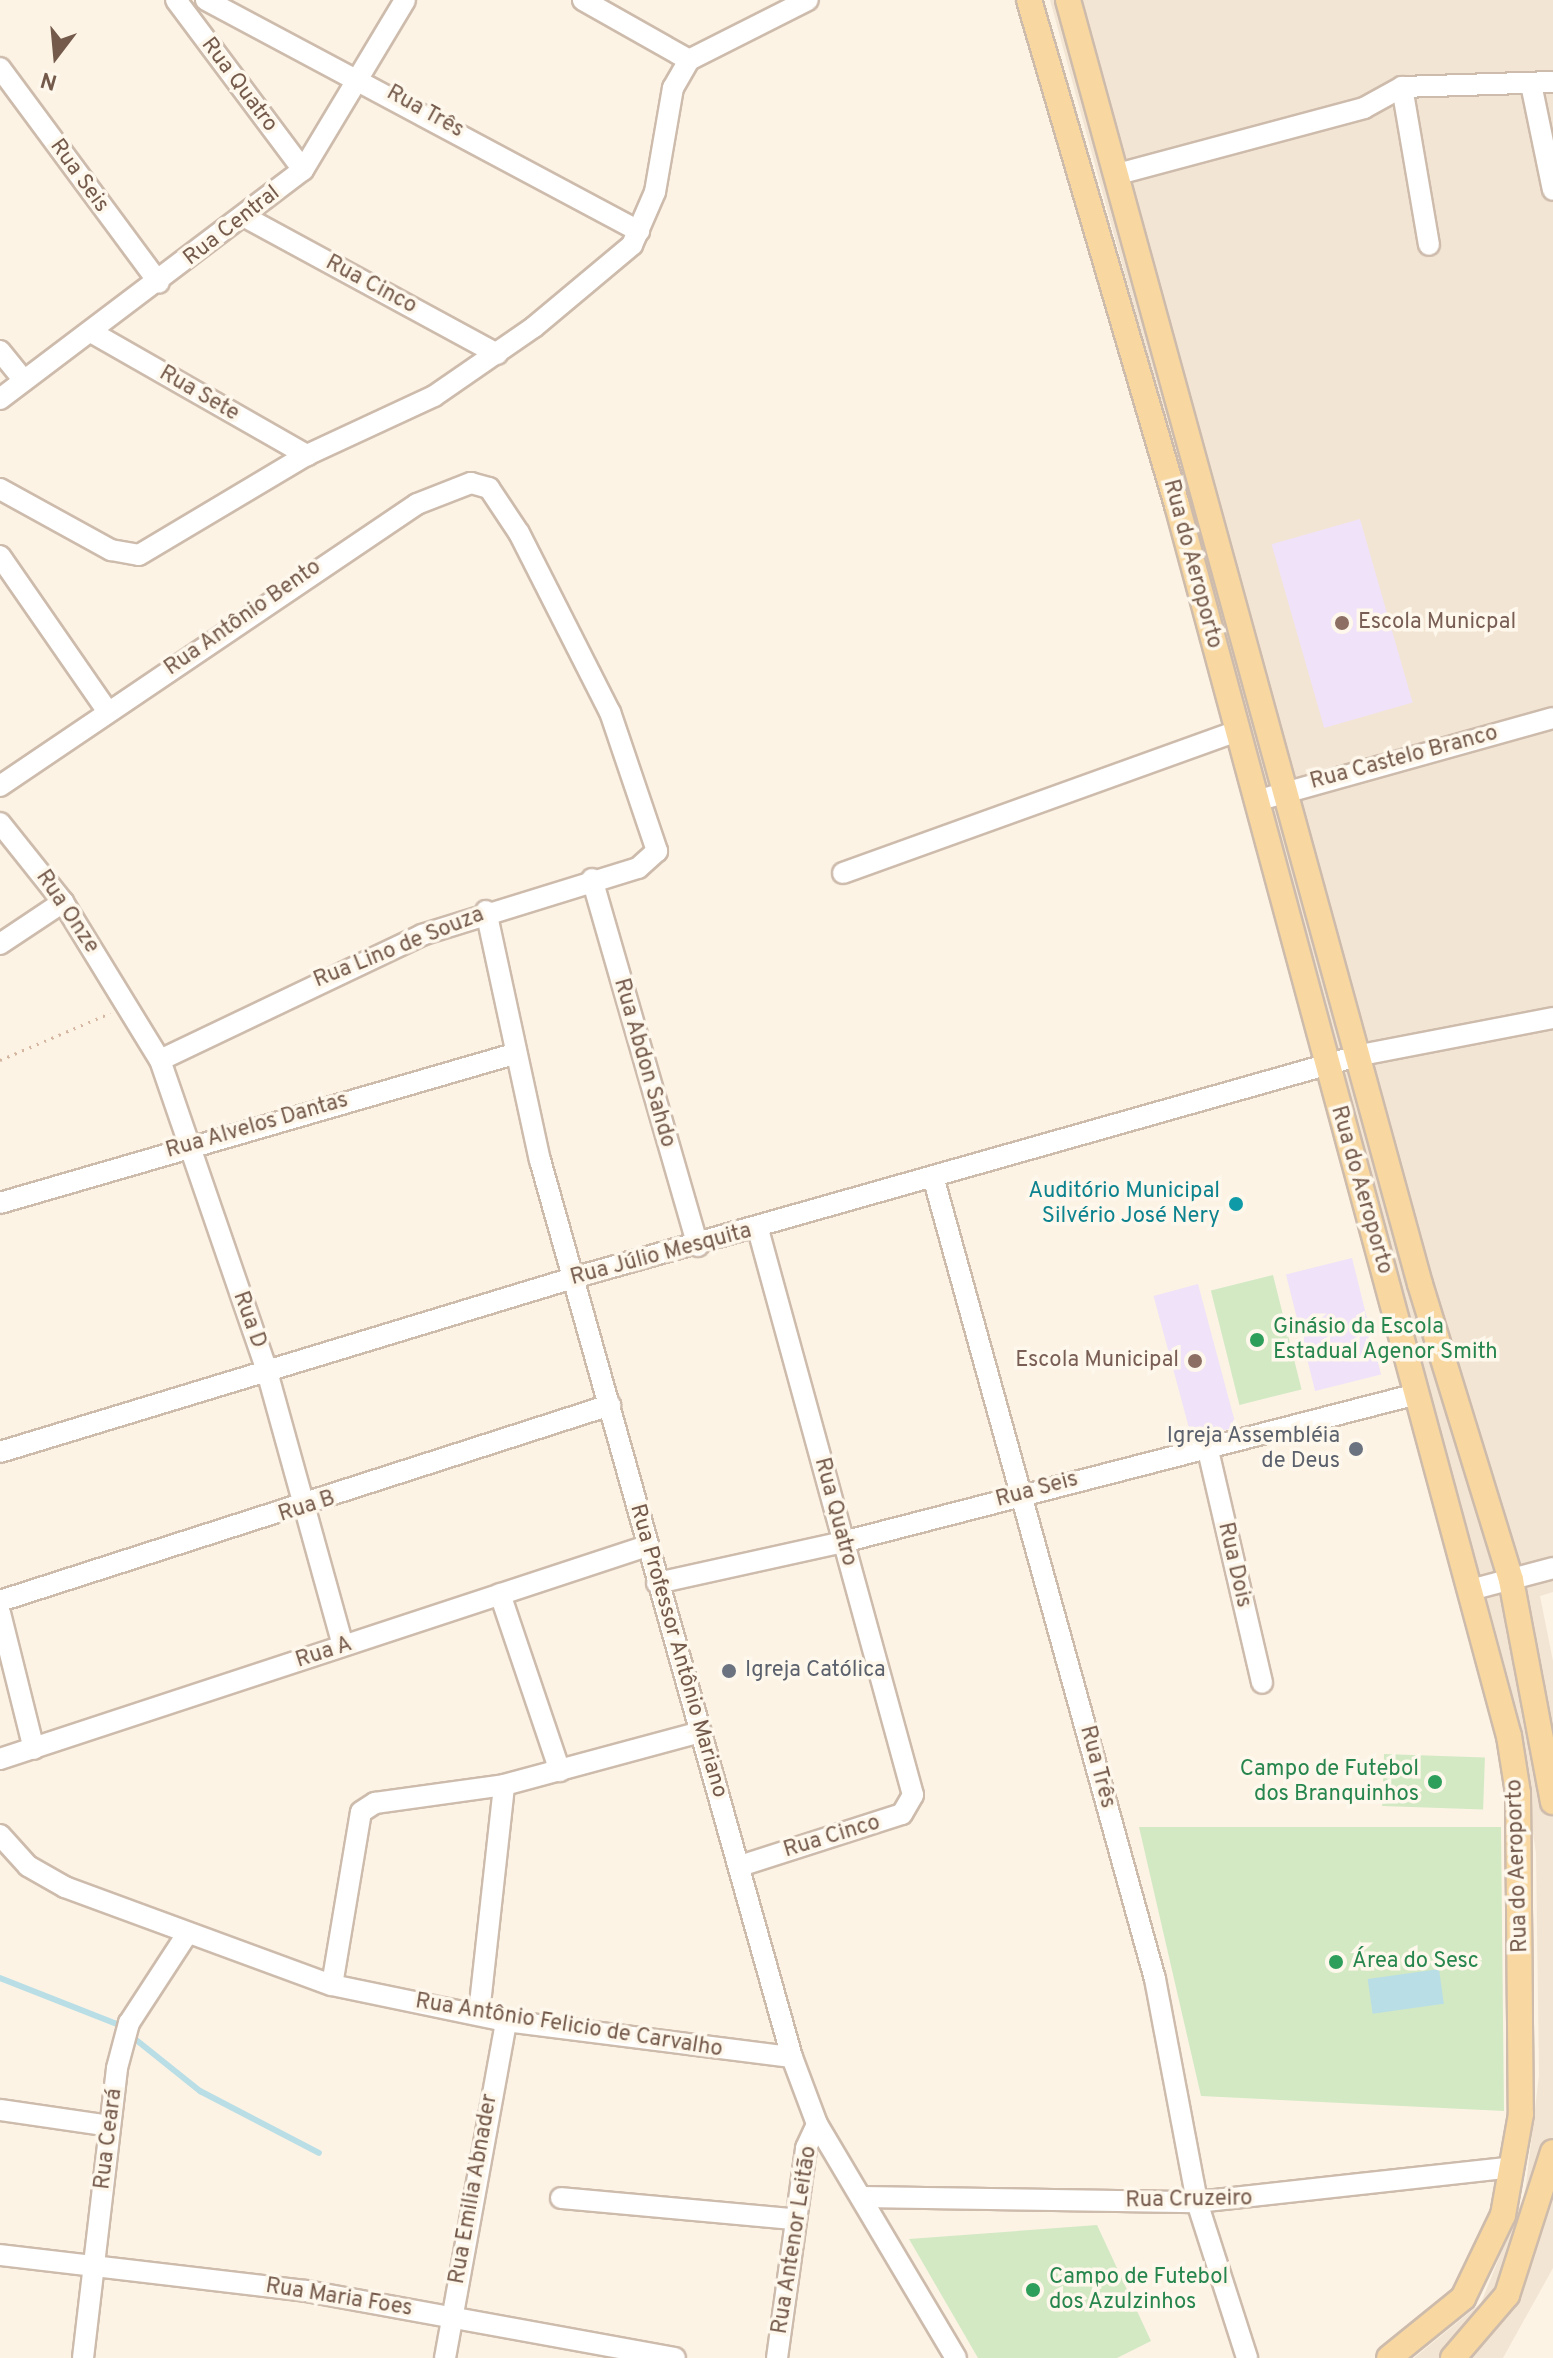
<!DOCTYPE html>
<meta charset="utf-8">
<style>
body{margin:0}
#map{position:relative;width:1553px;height:2358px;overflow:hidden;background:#fcf3e5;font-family:Overpass,sans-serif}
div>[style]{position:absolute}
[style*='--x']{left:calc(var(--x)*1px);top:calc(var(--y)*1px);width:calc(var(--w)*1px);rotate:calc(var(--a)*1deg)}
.residential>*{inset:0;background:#f3e5d4}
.education>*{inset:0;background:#f0e2f8;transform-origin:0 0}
.green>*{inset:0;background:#d3e9c4;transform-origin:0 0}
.water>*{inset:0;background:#badee5;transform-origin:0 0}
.stream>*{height:6px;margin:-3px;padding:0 3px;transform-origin:3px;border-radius:3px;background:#badee5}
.path>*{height:3px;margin-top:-1.5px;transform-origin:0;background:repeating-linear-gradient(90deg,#d5b6a1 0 2px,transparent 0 8px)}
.roads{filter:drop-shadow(2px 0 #cdbbac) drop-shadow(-2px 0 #cdbbac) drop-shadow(0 2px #cdbbac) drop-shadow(0 -2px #cdbbac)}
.minor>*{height:20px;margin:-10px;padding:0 10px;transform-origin:10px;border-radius:10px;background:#fff}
.major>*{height:24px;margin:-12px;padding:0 12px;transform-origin:12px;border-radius:12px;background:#f8d8a0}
.dots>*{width:22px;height:22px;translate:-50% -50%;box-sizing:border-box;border:4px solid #fef7eb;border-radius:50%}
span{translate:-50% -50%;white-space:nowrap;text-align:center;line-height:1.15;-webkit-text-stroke:7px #fef7eb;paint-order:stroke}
.street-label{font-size:22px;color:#745a4b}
.education-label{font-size:22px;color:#785e54}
.left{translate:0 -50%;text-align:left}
.right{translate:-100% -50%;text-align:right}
.culture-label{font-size:22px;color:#0d838f}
.leisure-label{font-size:22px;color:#27864d}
.worship-label{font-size:22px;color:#5b616d}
.north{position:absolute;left:16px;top:16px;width:80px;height:80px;-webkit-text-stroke:6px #fef7eb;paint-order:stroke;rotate:196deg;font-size:22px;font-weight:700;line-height:32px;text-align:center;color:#745a4b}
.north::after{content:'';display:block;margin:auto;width:28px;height:36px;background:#745a4b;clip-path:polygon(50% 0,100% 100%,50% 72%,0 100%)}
</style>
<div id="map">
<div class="residential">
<i style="clip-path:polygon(1050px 0,1553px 0,1553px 1592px,1540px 1596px,1553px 1661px,1553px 2268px,1503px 2358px,1414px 2358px,1481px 2303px,1525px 2193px,1539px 2075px,1536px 1853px,1509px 1681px)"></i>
</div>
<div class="education">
<i style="left:1360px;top:519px;width:191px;height:92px;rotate:74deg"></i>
<i style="left:1352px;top:1258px;width:120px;height:68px;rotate:76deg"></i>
<i style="left:1198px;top:1284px;width:148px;height:46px;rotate:75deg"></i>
</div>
<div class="green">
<i style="left:1273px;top:1275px;width:118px;height:64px;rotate:76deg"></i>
<i style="left:1384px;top:1754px;width:101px;height:52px;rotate:2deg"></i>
<i style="clip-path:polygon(1139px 1827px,1501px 1827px,1504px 2111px,1201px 2096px)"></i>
<i style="clip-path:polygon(1097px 2225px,1151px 2341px,1117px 2358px,978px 2358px,909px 2239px)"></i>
</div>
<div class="water">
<i style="left:1439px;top:1969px;width:35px;height:72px;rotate:82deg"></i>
</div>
<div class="stream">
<i style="--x:0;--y:1978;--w:131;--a:21.5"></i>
<i style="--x:130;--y:2035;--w:90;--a:38.7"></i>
<i style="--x:200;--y:2091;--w:134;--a:27.5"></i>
</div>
<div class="path">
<i style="--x:0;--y:1060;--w:120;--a:-23.1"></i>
</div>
<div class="roads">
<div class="minor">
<i style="--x:176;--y:0;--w:212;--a:53.2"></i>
<i style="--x:206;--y:0;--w:491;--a:28.1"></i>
<i style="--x:583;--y:0;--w:122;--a:29.5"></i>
<i style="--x:0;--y:68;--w:267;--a:53.5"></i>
<i style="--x:1531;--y:84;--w:108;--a:78.3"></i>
<i style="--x:1402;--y:87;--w:160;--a:80.3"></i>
<i style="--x:1118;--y:174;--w:255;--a:-15"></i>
<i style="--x:1364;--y:108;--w:43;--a:-28.9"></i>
<i style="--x:1402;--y:87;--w:151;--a:-1.9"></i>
<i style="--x:245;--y:217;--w:287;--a:28.5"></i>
<i style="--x:91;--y:332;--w:249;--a:29.7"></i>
<i style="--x:0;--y:351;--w:38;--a:51"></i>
<i style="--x:0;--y:399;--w:380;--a:-37.1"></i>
<i style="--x:303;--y:170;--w:198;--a:-59"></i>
<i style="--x:0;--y:489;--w:127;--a:28.8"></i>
<i style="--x:111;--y:550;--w:28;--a:10"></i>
<i style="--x:139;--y:555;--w:196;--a:-30.8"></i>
<i style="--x:307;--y:455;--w:140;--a:-24.9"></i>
<i style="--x:434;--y:396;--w:121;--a:-34.6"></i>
<i style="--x:534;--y:327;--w:128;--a:-39.9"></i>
<i style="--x:632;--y:245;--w:58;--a:-66.5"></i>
<i style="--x:655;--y:192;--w:106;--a:-80.2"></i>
<i style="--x:673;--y:88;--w:32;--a:-60"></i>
<i style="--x:689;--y:60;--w:133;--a:-26.8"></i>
<i style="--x:0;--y:556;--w:186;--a:55.3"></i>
<i style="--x:0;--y:786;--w:503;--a:-34.07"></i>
<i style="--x:417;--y:504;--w:58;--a:-21.3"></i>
<i style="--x:471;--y:483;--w:19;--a:16"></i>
<i style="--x:489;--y:488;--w:54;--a:56.3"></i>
<i style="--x:519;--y:533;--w:201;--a:63.1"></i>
<i style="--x:610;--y:712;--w:147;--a:71.3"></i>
<i style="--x:657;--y:851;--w:25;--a:138"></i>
<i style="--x:638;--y:868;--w:226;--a:162.8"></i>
<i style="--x:422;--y:935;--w:290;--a:154.5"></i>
<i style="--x:1256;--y:801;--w:308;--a:-15.6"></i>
<i style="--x:0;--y:823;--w:101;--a:51.4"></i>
<i style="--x:63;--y:902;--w:185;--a:58.5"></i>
<i style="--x:160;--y:1060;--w:326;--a:71"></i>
<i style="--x:266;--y:1368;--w:288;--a:74.5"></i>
<i style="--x:843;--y:873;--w:419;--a:-19.8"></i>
<i style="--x:592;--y:879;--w:382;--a:73.9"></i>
<i style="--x:486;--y:911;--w:255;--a:77.8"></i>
<i style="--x:540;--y:1160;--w:932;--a:74.31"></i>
<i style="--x:792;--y:2057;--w:72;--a:69.5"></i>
<i style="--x:817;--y:2124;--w:272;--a:59.3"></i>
<i style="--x:0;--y:944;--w:76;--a:-33.7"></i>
<i style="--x:934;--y:1180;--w:829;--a:74.54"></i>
<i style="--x:1155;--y:1979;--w:227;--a:79.3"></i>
<i style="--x:1197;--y:2202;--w:164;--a:72.2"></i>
<i style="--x:0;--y:1203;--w:535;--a:-16.17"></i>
<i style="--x:1207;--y:1446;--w:243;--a:76.9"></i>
<i style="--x:0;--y:1452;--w:599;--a:-16.89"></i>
<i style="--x:573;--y:1278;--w:819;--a:-15.8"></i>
<i style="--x:1361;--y:1055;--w:196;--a:-10.9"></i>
<i style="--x:657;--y:1583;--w:190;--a:-12.4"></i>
<i style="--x:843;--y:1542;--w:593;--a:-14.46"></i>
<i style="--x:1470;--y:1590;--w:86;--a:-14.8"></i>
<i style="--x:500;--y:1594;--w:187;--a:71.3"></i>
<i style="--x:0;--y:1601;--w:641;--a:-17.81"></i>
<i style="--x:0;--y:1613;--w:140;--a:76"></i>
<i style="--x:0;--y:1759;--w:681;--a:-18.22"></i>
<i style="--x:0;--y:1835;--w:42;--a:47.9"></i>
<i style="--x:28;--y:1866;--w:43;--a:29.6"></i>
<i style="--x:65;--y:1887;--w:284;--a:20.2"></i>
<i style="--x:332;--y:1985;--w:178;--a:11.7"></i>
<i style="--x:506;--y:2021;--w:288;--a:7.2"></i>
<i style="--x:740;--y:1866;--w:170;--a:-17.8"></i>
<i style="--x:902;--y:1814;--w:22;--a:-60"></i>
<i style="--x:913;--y:1795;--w:587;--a:-105.32"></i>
<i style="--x:332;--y:1985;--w:175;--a:-80.5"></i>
<i style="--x:361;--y:1812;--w:17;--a:-33"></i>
<i style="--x:375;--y:1803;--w:130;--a:-7.9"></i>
<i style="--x:504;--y:1785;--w:204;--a:-15.1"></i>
<i style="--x:479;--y:2013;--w:229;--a:-83.7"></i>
<i style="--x:0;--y:2110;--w:111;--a:8.3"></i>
<i style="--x:862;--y:2197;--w:335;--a:0.9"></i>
<i style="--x:1197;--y:2202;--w:318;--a:-6.3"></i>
<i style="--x:561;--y:2198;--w:234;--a:5.2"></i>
<i style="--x:0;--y:2255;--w:308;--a:6.7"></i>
<i style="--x:306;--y:2291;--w:375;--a:10.3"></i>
<i style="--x:83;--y:2358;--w:292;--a:-83.3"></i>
<i style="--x:117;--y:2068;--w:47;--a:-75.1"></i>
<i style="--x:129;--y:2023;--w:103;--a:-56.9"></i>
<i style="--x:445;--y:2358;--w:342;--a:-79.7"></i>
<i style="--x:777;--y:2358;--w:212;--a:-82.1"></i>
<i style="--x:806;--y:2148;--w:26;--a:-65"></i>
</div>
<div class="major">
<i style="--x:1029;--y:0;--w:526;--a:73.67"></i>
<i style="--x:1177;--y:505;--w:1275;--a:74.91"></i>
<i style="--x:1509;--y:1736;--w:58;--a:81"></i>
<i style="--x:1518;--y:1793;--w:321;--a:89.5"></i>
<i style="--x:1521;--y:2114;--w:103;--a:100.1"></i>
<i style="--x:1503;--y:2215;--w:92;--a:115.7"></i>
<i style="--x:1463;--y:2298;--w:95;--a:141"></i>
<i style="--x:1068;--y:0;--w:1331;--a:74.67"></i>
<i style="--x:1420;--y:1284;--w:310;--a:72.9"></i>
<i style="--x:1511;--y:1580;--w:226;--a:79.3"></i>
<i style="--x:1453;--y:2358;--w:83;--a:-49.4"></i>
<i style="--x:1507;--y:2295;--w:150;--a:-72.2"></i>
</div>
</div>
<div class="dots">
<i style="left:1342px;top:623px;background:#8d6e63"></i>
<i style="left:1236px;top:1204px;background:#0f9aa8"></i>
<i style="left:1257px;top:1340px;background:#2e9e5b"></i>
<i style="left:1195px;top:1361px;background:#8d6e63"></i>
<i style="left:1356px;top:1449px;background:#6b7280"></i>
<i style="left:729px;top:1671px;background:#6b7280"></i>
<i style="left:1435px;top:1782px;background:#2e9e5b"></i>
<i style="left:1336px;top:1962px;background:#2e9e5b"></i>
<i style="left:1033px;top:2290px;background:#2e9e5b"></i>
</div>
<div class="street-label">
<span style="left:239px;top:85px;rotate:53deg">Rua Quatro</span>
<span style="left:425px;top:112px;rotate:29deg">Rua Três</span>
<span style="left:79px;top:176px;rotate:54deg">Rua Seis</span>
<span style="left:232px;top:226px;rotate:-38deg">Rua Central</span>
<span style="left:371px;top:285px;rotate:28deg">Rua Cinco</span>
<span style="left:199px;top:394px;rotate:30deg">Rua Sete</span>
<span style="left:1192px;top:564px;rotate:75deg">Rua do Aeroporto</span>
<span style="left:243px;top:618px;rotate:-35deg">Rua Antônio Bento</span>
<span style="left:1404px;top:758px;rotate:-15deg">Rua Castelo Branco</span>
<span style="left:67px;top:912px;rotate:56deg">Rua Onze</span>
<span style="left:399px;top:948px;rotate:-22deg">Rua Lino de Souza</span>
<span style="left:644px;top:1063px;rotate:74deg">Rua Abdon Sahdo</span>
<span style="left:257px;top:1126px;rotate:-16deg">Rua Alvelos Dantas</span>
<span style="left:1361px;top:1190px;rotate:74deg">Rua do Aeroporto</span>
<span style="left:661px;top:1255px;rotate:-15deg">Rua Júlio Mesquita</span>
<span style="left:249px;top:1320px;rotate:70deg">Rua D</span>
<span style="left:1037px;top:1490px;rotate:-15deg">Rua Seis</span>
<span style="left:307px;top:1507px;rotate:-18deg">Rua B</span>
<span style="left:835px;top:1512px;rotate:75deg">Rua Quatro</span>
<span style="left:1234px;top:1565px;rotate:77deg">Rua Dois</span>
<span style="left:678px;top:1651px;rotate:74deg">Rua Professor Antônio Mariano</span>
<span style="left:324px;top:1653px;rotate:-18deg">Rua A</span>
<span style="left:1097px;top:1767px;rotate:75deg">Rua Três</span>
<span style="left:832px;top:1837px;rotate:-17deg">Rua Cinco</span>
<span style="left:1518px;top:1866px;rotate:-92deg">Rua do Aeroporto</span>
<span style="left:569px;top:2026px;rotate:9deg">Rua Antônio Felicio de Carvalho</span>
<span style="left:109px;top:2139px;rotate:-83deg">Rua Ceará</span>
<span style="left:474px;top:2189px;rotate:-80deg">Rua Emilia Abnader</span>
<span style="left:1189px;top:2200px;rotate:-1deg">Rua Cruzeiro</span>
<span style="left:795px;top:2240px;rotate:-81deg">Rua Antenor Leitão</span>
<span style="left:339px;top:2298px;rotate:9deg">Rua Maria Foes</span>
</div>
<div class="education-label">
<span class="left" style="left:1358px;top:623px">Escola Municpal</span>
<span class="right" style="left:1179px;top:1361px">Escola Municipal</span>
</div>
<div class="culture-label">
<span class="right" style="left:1220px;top:1204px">Auditório Municipal<br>Silvério José Nery</span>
</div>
<div class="leisure-label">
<span class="left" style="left:1273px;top:1340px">Ginásio da Escola<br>Estadual Agenor Smith</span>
<span class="right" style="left:1419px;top:1782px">Campo de Futebol<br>dos Branquinhos</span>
<span class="left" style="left:1352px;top:1962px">Área do Sesc</span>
<span class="left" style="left:1049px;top:2290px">Campo de Futebol<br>dos Azulzinhos</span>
</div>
<div class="worship-label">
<span class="right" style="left:1340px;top:1449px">Igreja Assembléia<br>de Deus</span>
<span class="left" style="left:745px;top:1671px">Igreja Católica</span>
</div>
<div class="north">N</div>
</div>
